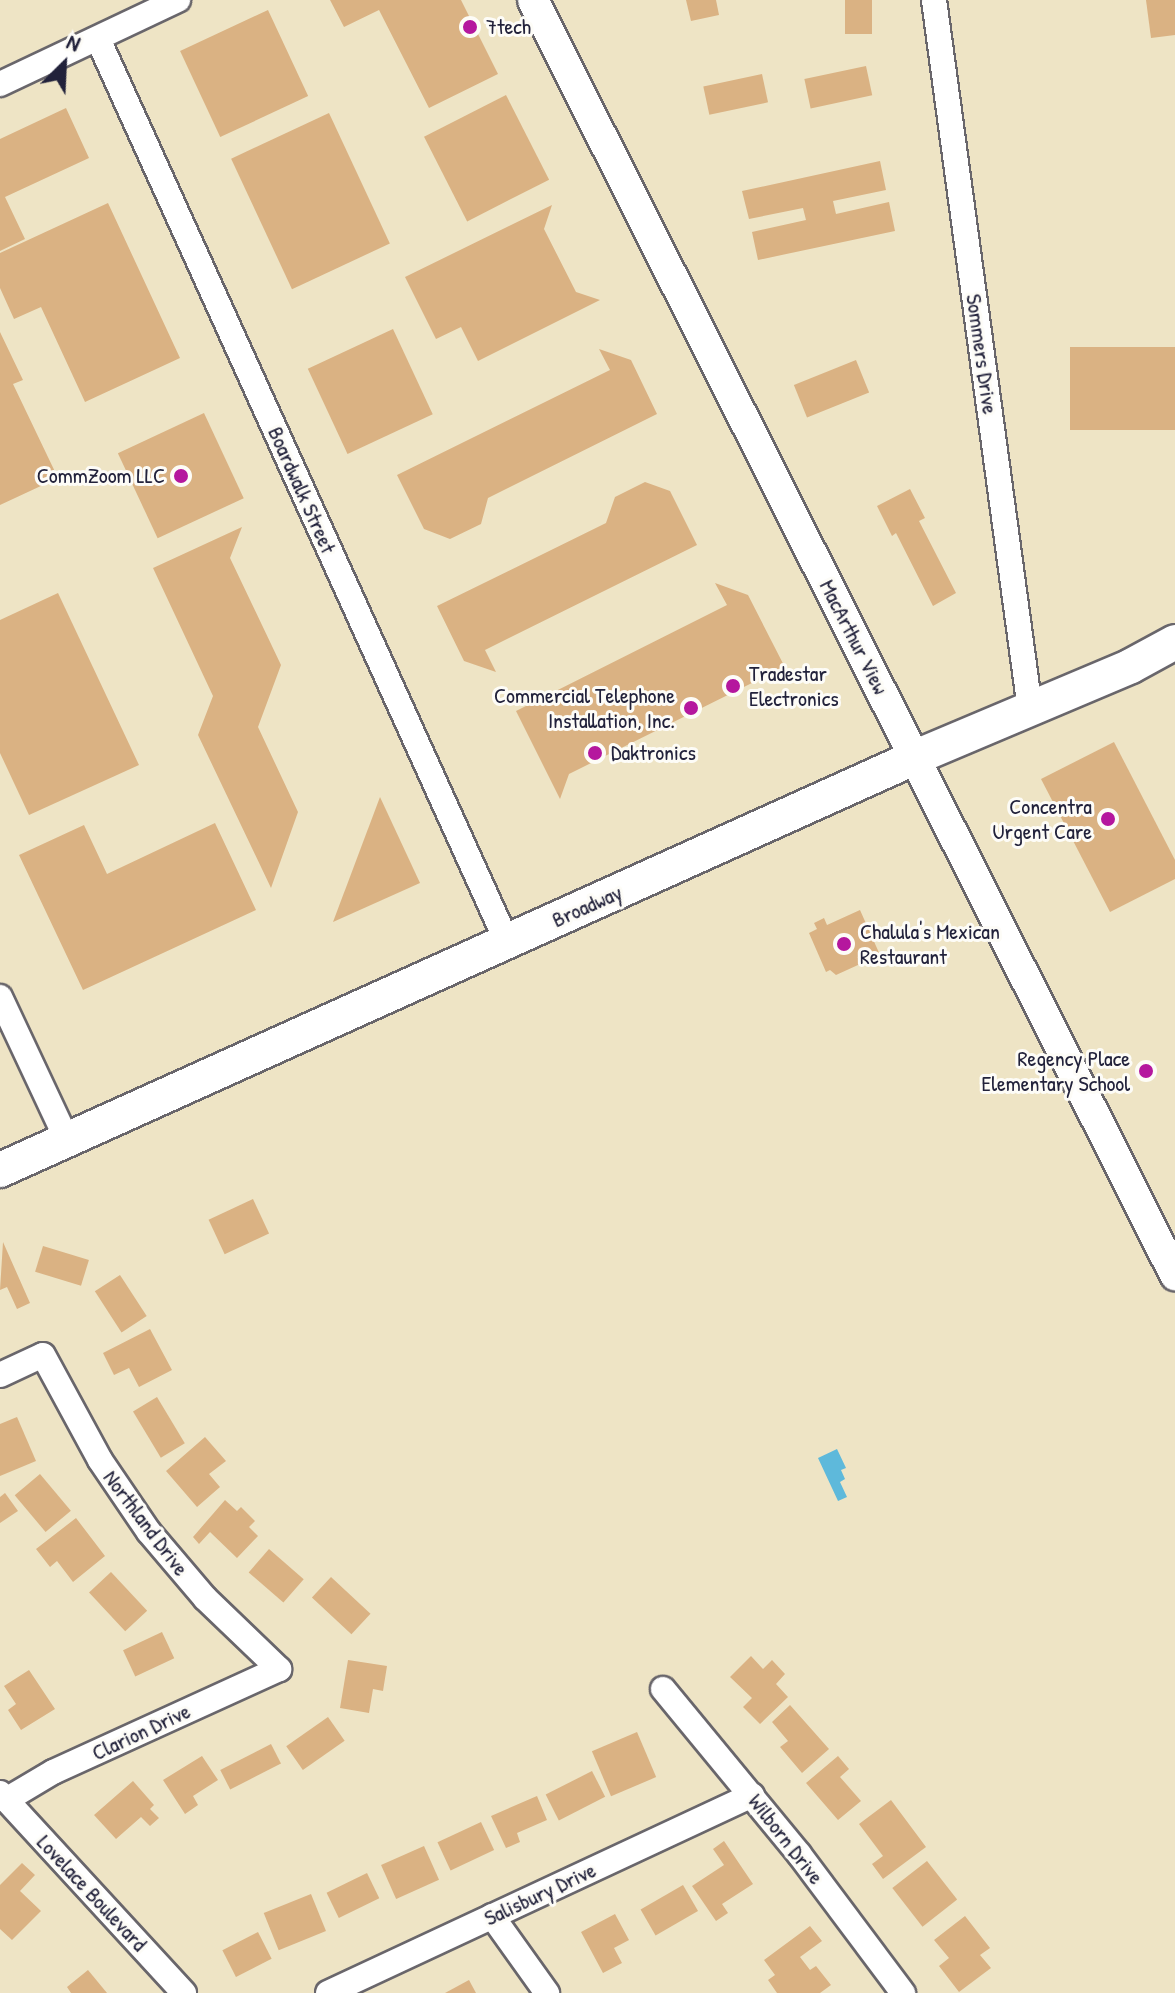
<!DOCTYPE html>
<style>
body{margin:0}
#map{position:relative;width:1175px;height:1993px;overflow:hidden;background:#eee4c5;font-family:"Patrick Hand",sans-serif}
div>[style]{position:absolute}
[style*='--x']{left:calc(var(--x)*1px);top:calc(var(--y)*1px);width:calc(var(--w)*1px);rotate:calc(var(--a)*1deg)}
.water>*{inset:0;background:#5eb9db}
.building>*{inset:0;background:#dab283;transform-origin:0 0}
.roads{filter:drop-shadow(2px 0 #69666b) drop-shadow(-2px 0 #69666b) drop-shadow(0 2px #69666b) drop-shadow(0 -2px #69666b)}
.minor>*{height:24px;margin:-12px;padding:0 12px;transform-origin:12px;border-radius:12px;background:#fff}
.tertiary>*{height:30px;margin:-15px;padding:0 15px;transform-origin:15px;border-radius:15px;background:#fff}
.secondary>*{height:34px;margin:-17px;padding:0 17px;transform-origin:17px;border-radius:17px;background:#fff}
.dots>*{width:22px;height:22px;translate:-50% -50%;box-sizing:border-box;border:4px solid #fdfcf7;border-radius:50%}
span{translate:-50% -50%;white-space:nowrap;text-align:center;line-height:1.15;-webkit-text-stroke:6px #fdfcf7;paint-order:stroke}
.poi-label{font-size:22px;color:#22223b}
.left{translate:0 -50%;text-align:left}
.right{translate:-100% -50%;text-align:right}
.street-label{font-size:22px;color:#22223b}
.north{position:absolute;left:24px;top:24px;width:80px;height:80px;-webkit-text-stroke:6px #fdfcf7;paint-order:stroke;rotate:24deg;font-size:22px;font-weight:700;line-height:32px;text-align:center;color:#22223b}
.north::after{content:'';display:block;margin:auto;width:28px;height:36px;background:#22223b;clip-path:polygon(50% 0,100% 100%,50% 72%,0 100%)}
</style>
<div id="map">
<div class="water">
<i style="clip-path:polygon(837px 1449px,846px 1468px,841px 1470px,845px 1479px,840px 1482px,847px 1497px,838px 1501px,818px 1458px)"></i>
</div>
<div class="building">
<i style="clip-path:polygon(330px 0,461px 0,498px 74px,429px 108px,379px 10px,344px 27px)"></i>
<i style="clip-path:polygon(686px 0,716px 0,719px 15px,691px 21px)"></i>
<i style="left:845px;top:0;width:27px;height:34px"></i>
<i style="clip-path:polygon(1146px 0,1175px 0,1175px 35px,1151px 38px)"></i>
<i style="left:268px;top:10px;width:95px;height:97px;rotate:65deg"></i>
<i style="left:866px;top:66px;width:30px;height:63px;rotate:78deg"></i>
<i style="left:762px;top:74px;width:29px;height:60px;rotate:78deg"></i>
<i style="left:506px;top:95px;width:95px;height:92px;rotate:63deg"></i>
<i style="clip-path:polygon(66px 108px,89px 158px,5px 197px,25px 239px,0 251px,0 139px)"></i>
<i style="left:329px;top:113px;width:144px;height:108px;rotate:65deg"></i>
<i style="clip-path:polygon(880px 161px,886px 190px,833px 201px,836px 214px,889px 202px,895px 231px,758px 260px,752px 232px,806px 220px,803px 208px,749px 219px,742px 191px)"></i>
<i style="clip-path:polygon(108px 203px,180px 358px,85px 402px,41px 307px,14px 319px,0 288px,0 253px)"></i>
<i style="clip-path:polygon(552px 205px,544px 229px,576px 292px,600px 300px,478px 361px,461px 327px,436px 339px,405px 277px)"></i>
<i style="left:393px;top:329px;width:94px;height:94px;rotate:65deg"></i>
<i style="clip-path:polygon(0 332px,23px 380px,13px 384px,58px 478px,0 505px)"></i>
<i style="left:1175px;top:347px;width:83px;height:105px;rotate:90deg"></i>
<i style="clip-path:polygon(599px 349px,631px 360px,657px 414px,488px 498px,481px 524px,450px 539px,424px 529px,397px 475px,610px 370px)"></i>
<i style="left:856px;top:360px;width:35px;height:67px;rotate:68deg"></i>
<i style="left:204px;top:413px;width:94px;height:95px;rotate:65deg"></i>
<i style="clip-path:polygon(645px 482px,670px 491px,697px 545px,485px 650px,496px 672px,464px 661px,437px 606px,606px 523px,615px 497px)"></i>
<i style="clip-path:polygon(910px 489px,925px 518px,919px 521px,956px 593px,933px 606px,896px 533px,892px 536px,877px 506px)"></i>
<i style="clip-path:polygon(242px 527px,230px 558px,281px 665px,258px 727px,298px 812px,271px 888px,198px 735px,213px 696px,153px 568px)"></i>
<i style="clip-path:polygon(715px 583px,748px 595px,793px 683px,768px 675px,569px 774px,560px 799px,516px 711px,727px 605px)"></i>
<i style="clip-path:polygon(58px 593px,139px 765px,29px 815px,0 753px,0 620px)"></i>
<i style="clip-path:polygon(1114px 742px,1175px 860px,1175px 879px,1110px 912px,1041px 779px)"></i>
<i style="clip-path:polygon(380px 797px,420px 883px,333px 922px)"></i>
<i style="clip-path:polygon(215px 823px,256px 910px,83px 990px,19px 855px,84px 825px,107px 874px)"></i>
<i style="clip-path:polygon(860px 910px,880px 955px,836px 975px,830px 970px,826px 972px,809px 933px,817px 929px,814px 923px,824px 918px,827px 925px)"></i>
<i style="left:253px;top:1199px;width:38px;height:49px;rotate:65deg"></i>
<i style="clip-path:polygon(3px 1242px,30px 1303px,17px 1309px,7px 1287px,0 1290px)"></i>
<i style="left:43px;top:1246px;width:48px;height:27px;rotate:17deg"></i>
<i style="left:120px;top:1275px;width:49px;height:30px;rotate:57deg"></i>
<i style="clip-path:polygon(150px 1329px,172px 1370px,139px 1387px,129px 1368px,114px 1375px,103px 1353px)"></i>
<i style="left:157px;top:1397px;width:54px;height:28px;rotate:59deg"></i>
<i style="clip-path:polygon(17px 1417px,36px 1461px,0 1476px,0 1424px)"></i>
<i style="clip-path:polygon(205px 1437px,226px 1461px,209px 1474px,220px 1487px,197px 1507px,166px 1471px)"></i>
<i style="left:40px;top:1474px;width:48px;height:33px;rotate:50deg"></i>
<i style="clip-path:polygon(5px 1493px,18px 1511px,0 1523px,0 1497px)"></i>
<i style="clip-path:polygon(225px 1500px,237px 1511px,241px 1507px,255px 1521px,249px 1527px,258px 1536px,237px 1558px,210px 1532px,199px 1544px,193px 1537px)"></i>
<i style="clip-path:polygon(76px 1518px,105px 1556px,73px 1582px,57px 1561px,50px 1567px,36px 1549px)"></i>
<i style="left:269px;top:1549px;width:46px;height:31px;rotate:41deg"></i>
<i style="left:111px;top:1572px;width:53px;height:30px;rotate:47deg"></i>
<i style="left:331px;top:1577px;width:54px;height:28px;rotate:43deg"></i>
<i style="left:162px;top:1632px;width:29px;height:43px;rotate:65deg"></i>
<i style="clip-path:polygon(751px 1656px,763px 1669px,772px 1660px,785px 1674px,776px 1684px,788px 1697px,760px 1724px,743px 1707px,752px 1698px,730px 1677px)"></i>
<i style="clip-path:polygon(348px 1660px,387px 1666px,383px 1691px,373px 1689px,369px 1713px,340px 1708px)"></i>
<i style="clip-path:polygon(29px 1670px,55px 1709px,21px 1730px,8px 1710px,16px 1704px,4px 1686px)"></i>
<i style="clip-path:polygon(790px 1705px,829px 1749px,802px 1773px,780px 1747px,788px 1741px,772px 1722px)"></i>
<i style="left:328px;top:1717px;width:29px;height:51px;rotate:55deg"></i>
<i style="left:637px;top:1732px;width:49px;height:49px;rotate:67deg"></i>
<i style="left:271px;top:1744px;width:22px;height:57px;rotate:63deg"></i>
<i style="clip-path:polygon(202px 1756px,218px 1780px,193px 1796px,198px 1805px,185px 1814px,163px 1780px)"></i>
<i style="clip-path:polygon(838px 1756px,849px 1769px,840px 1777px,861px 1801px,838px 1820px,806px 1783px)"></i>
<i style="left:592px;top:1771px;width:29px;height:52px;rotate:63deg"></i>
<i style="clip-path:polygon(133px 1781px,154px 1805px,150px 1809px,159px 1818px,150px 1826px,141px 1817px,116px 1839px,94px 1815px)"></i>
<i style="clip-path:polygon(537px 1796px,547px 1820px,517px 1833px,520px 1842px,506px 1848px,491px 1816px)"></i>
<i style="clip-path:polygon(891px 1800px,926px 1847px,883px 1879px,872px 1864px,883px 1856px,859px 1824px)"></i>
<i style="left:481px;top:1822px;width:31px;height:48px;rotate:65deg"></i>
<i style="clip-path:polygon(724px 1841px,753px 1884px,722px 1904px,728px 1913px,716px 1921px,692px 1886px,724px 1865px,713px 1849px)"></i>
<i style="left:424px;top:1846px;width:37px;height:47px;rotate:66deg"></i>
<i style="left:927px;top:1861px;width:49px;height:44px;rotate:52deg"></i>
<i style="clip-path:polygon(22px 1863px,35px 1875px,20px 1891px,41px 1911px,12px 1940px,0 1929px,0 1885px)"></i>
<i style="left:367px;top:1873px;width:28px;height:45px;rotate:64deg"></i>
<i style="left:683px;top:1885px;width:30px;height:49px;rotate:60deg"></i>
<i style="left:311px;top:1894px;width:40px;height:51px;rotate:68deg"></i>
<i style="clip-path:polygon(615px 1914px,629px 1940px,614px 1948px,622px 1963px,603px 1973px,581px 1932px)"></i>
<i style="clip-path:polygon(965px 1916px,990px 1948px,980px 1955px,991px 1968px,959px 1992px,939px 1966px,949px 1958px,934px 1940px)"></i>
<i style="clip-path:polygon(810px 1926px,822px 1941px,800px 1957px,810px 1970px,816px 1966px,831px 1985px,820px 1993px,777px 1993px,768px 1980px,775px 1975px,764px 1960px)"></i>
<i style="left:258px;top:1932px;width:30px;height:40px;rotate:63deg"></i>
<i style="clip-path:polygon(88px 1970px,107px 1993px,71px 1993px,67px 1987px)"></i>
<i style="clip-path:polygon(469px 1980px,476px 1993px,445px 1993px)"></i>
</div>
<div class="roads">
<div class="minor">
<i style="--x:934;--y:0;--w:715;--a:82.29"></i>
<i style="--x:98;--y:39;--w:991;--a:65.63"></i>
<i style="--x:0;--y:84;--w:197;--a:-25.3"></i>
<i style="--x:0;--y:997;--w:158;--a:64.9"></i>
<i style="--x:0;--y:1375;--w:47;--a:-24.9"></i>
<i style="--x:43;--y:1355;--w:119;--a:61.5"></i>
<i style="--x:100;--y:1460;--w:87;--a:55.8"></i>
<i style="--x:149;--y:1532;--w:87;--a:49.7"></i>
<i style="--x:205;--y:1598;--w:103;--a:43.8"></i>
<i style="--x:279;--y:1669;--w:248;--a:155.5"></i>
<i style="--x:53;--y:1772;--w:55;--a:149.2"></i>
<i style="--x:663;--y:1689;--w:214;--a:50.5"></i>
<i style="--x:799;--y:1854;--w:174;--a:53.2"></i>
<i style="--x:0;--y:1793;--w:272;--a:47.4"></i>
<i style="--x:492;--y:1916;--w:95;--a:54.5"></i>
<i style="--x:328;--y:1993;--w:468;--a:-25"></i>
</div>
<div class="tertiary">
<i style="--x:533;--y:0;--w:1428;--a:63.27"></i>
</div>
<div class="secondary">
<i style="--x:0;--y:1170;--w:1005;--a:-24.27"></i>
<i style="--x:916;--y:757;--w:233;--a:-22.9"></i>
<i style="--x:1131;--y:666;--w:50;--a:-28.6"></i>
</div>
</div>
<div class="dots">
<i style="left:470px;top:27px;background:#b5179e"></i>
<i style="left:181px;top:476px;background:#b5179e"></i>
<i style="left:733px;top:686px;background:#b5179e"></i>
<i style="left:691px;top:708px;background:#b5179e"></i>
<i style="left:595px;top:753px;background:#b5179e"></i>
<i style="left:1108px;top:819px;background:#b5179e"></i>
<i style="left:844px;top:944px;background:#b5179e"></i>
<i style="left:1146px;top:1071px;background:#b5179e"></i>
</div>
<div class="poi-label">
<span class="left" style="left:486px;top:27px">7tech</span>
<span class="right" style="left:165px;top:476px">CommZoom LLC</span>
<span class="left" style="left:749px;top:686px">Tradestar<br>Electronics</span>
<span class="right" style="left:675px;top:708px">Commercial Telephone<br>Installation, Inc.</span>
<span class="left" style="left:611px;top:753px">Daktronics</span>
<span class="right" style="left:1092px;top:819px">Concentra<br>Urgent Care</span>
<span class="left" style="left:860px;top:944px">Chalula's Mexican<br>Restaurant</span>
<span class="right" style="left:1130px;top:1071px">Regency Place<br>Elementary School</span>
</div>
<div class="street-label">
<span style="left:982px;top:354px;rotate:82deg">Sommers Drive</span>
<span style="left:302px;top:490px;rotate:66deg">Boardwalk Street</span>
<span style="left:854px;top:637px;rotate:63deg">MacArthur View</span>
<span style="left:587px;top:906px;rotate:-24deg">Broadway</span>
<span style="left:146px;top:1523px;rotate:53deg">Northland Drive</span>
<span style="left:141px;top:1732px;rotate:-25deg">Clarion Drive</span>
<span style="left:786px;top:1839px;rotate:52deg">Wilborn Drive</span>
<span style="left:92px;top:1893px;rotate:47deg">Lovelace Boulevard</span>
<span style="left:540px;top:1894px;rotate:-25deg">Salisbury Drive</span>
</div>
<div class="north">N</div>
</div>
